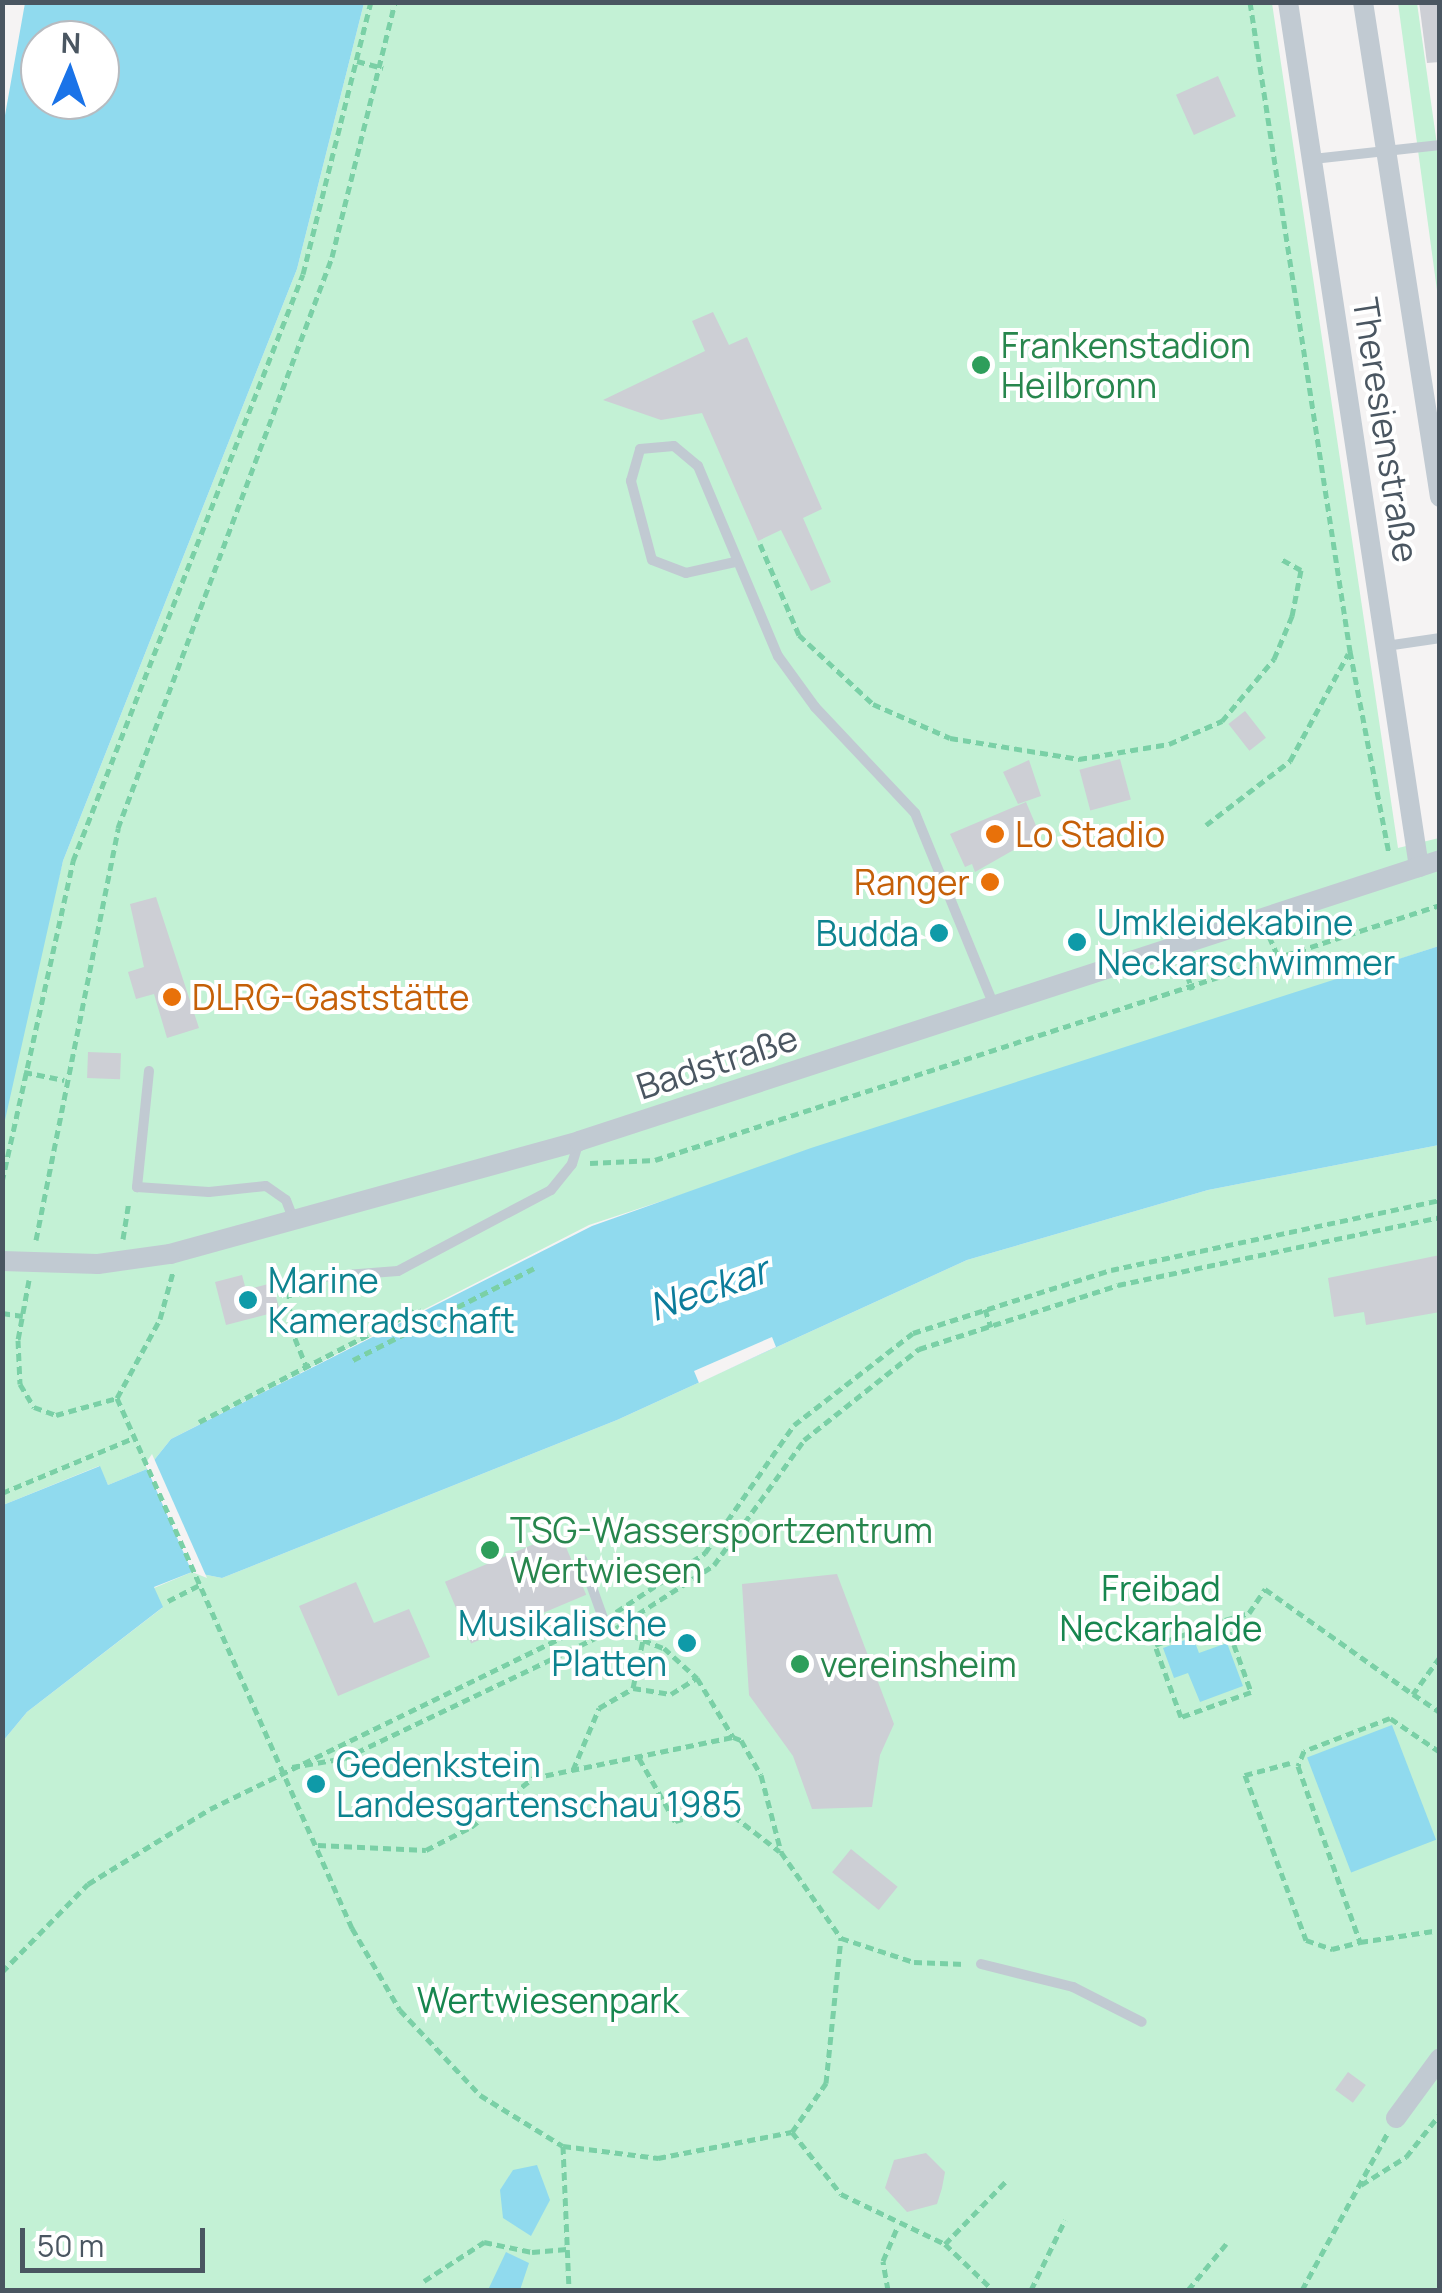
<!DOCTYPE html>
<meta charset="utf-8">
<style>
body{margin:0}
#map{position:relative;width:1442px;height:2293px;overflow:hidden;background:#f5f3f3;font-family:Manrope,sans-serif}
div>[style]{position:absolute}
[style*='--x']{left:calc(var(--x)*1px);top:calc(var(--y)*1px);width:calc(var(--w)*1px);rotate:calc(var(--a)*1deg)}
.green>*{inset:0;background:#c3f1d5}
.water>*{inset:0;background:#90daee;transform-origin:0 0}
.pier>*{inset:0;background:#f5f3f3}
.building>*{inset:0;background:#cdcfd5;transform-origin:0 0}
.path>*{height:5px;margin-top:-2.5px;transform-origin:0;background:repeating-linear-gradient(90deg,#7ad0a6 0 8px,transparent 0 13px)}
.service>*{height:10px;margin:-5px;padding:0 5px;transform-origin:5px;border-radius:5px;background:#c1cad2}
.minor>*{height:20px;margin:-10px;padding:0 10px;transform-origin:10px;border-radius:10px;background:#c1cad2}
.minor-bridge>*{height:20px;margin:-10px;padding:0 10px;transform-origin:10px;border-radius:10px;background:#c1cad2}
.dots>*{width:28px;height:28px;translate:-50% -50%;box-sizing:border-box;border:5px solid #fff;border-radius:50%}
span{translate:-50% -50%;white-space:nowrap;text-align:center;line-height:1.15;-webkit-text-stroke:8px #fff;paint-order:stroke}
.leisure-label{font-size:35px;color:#27864d}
.left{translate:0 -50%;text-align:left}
.street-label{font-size:35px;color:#4a5661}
.food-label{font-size:35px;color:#c56008}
.right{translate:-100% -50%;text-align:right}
.culture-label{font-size:35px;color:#0d838f}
.park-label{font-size:35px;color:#17864f}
.water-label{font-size:38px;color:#0c7c9b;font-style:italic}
.frame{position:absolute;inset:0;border:5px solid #4a5661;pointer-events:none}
.north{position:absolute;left:20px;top:20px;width:100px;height:100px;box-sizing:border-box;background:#fff;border:2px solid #b7bbc0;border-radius:50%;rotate:2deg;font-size:28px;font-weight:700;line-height:40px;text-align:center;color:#4a5661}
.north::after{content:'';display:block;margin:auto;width:35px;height:45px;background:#1a73e8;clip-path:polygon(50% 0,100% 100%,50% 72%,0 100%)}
.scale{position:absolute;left:20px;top:2228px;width:185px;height:45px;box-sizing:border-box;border:5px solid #4a5661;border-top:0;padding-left:12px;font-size:30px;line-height:35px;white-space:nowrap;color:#4a5661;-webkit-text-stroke:8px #fff;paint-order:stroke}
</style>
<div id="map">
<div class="green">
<i style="clip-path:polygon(364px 3px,1272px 3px,1398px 848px,1439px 838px,1439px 946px,589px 1225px,171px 1439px,147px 1469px,108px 1485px,99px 1466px,3px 1505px,2px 1130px,17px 1044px,63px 861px,297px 269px)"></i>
<i style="clip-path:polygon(1398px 3px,1417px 3px,1439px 159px,1439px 305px)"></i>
<i style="clip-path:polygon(1439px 1145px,1439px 2290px,3px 2290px,3px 1741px,27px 1712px,162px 1608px,154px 1588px,192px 1572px,222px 1578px,617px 1420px,967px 1260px,1208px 1190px)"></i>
</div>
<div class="water">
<i style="clip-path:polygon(evenodd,25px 3px,364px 3px,297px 269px,63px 861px,3px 1129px,2px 132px,25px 3px,100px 40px,100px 100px,40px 100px,40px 40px,100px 40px)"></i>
<i style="clip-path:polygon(1439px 946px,1439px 1145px,1208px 1190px,967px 1260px,617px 1420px,222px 1578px,192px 1572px,154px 1587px,163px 1607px,27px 1712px,3px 1741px,3px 1505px,100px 1466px,108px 1485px,147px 1469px,171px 1439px,592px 1226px,811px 1148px)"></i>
<i style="clip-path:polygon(1193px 1637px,1199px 1653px,1227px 1643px,1243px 1686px,1200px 1702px,1188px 1673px,1174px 1678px,1163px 1648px)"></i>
<i style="left:1392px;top:1725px;width:123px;height:91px;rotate:69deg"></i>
<i style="clip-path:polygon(537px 2165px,550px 2200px,531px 2236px,503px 2218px,500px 2190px,513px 2170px)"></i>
<i style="clip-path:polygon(506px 2252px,529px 2263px,520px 2290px,488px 2290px)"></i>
</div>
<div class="pier">
<i style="clip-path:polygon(772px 1337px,776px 1347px,699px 1383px,694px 1371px)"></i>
<i style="clip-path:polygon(152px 1454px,207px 1578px,192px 1572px,145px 1464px)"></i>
</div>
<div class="building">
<i style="clip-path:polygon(1419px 2px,1440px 2px,1440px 62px,1427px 63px)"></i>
<i style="left:1218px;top:76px;width:44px;height:46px;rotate:66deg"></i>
<i style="clip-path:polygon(713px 312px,729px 345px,747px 337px,822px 509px,803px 518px,831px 582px,811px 591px,781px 530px,758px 541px,702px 413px,661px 420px,603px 400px,705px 351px,692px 321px)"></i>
<i style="left:1245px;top:711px;width:34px;height:21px;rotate:52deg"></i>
<i style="left:1120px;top:759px;width:42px;height:42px;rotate:75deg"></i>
<i style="clip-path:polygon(1029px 760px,1041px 796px,1018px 804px,1003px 772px)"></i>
<i style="clip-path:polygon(1026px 802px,1040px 835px,975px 872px,972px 864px,965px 867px,950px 834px)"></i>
<i style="clip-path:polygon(156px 897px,199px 1028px,167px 1038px,154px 994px,136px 999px,128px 972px,144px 967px,130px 904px)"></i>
<i style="left:88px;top:1052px;width:33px;height:26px;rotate:2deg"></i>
<i style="clip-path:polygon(1440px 1255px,1440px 1312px,1366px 1325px,1364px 1312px,1334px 1317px,1328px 1278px)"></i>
<i style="clip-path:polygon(242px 1275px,246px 1290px,272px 1283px,280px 1311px,226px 1325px,215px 1282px)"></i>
<i style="left:560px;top:1533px;width:67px;height:125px;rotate:67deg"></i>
<i style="clip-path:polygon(837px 1574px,894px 1724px,880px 1755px,872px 1807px,812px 1809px,793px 1756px,749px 1695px,742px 1584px)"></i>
<i style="clip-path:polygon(356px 1582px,374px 1623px,409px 1609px,430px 1657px,338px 1696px,299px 1606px)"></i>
<i style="left:851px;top:1849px;width:60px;height:30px;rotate:39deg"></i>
<i style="left:1348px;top:2072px;width:22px;height:22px;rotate:36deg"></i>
<i style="clip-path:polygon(926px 2153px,945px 2172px,942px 2188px,937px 2204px,907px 2212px,885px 2188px,894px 2160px)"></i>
</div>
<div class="path">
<i style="--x:1250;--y:2;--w:657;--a:81.24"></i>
<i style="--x:1350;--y:651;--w:206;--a:79.1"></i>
<i style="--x:357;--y:61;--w:27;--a:15"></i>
<i style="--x:760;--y:544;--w:99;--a:66.8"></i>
<i style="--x:799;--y:635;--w:101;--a:43"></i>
<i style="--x:873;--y:704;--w:84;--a:23.8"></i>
<i style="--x:950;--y:738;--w:131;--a:9.2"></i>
<i style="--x:1079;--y:759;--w:91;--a:-9.5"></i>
<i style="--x:1169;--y:744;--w:58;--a:-23.5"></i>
<i style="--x:1222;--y:721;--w:81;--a:-50"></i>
<i style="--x:1274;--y:659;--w:47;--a:-67.3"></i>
<i style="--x:1292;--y:616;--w:47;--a:-78.9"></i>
<i style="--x:1301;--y:570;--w:23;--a:-151"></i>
<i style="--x:1206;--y:825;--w:106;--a:-37.3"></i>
<i style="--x:1290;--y:761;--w:122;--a:-61.5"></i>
<i style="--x:1269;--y:936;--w:27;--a:66"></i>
<i style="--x:1183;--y:963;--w:28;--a:71"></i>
<i style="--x:24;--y:1072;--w:41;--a:11.3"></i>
<i style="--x:590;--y:1163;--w:65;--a:-2.6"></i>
<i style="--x:655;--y:1160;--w:825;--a:-18"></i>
<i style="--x:2;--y:1182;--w:329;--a:-77.5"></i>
<i style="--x:73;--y:861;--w:630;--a:-68.6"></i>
<i style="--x:303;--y:274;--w:280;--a:-76"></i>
<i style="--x:123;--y:1239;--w:38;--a:-81"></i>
<i style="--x:36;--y:1240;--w:420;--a:-78.7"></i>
<i style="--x:118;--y:828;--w:610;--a:-69.45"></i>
<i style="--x:332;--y:257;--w:263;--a:-76.1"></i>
<i style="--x:29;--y:1280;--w:61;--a:100.4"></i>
<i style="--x:18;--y:1340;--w:44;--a:87.4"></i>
<i style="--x:20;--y:1384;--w:27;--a:59"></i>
<i style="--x:34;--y:1407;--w:23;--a:20"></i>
<i style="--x:56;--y:1415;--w:63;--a:-15.6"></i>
<i style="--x:117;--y:1398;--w:90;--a:-61.4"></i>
<i style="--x:160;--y:1319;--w:49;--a:-74.5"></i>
<i style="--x:289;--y:1290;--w:36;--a:88"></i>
<i style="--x:290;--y:1326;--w:45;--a:68"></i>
<i style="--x:985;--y:1309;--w:19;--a:72"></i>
<i style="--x:2;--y:1313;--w:21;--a:8"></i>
<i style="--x:353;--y:1360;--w:203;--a:-26.9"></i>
<i style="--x:117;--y:1398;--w:580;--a:66.09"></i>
<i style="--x:352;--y:1928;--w:95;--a:59.7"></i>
<i style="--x:400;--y:2010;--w:117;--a:46.7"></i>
<i style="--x:480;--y:2095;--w:97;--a:31.6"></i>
<i style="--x:563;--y:2146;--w:96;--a:7.2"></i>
<i style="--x:658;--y:2158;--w:136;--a:-11"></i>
<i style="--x:792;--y:2132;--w:60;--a:-55.2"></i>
<i style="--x:826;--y:2083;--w:146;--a:-84.1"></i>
<i style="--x:199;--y:1422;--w:246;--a:-27.3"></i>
<i style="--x:418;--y:1309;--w:17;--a:57"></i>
<i style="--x:2;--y:1493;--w:145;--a:-22.7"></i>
<i style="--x:168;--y:1601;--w:38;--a:-27"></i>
<i style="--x:616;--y:1612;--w:107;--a:-33.5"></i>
<i style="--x:705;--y:1553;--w:156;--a:-55.2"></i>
<i style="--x:794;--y:1425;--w:150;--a:-37.7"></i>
<i style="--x:913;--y:1333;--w:208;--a:-17.7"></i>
<i style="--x:1111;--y:1270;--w:336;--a:-12"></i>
<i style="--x:1225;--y:1620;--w:77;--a:70.1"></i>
<i style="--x:1251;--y:1692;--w:74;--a:160.3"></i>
<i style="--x:1181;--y:1717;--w:77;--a:-109.9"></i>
<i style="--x:1155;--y:1645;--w:74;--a:-19.7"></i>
<i style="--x:1225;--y:1620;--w:25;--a:-16"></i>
<i style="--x:1249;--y:1613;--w:29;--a:-56"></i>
<i style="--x:1265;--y:1589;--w:181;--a:35.4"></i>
<i style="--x:626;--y:1623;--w:13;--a:67"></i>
<i style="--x:631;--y:1635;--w:35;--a:22"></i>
<i style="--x:664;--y:1648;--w:45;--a:42.3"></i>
<i style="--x:697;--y:1678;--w:69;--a:58.6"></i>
<i style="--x:733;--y:1737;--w:9;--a:21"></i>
<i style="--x:741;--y:1740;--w:40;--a:60.3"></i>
<i style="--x:761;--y:1775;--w:80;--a:75.4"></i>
<i style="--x:781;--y:1852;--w:105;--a:55.1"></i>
<i style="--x:841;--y:1938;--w:77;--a:18.2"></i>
<i style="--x:914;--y:1962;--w:51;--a:2.2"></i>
<i style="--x:616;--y:1628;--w:117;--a:-32.7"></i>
<i style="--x:714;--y:1565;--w:154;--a:-54.2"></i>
<i style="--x:804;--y:1440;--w:147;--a:-38.4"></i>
<i style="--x:919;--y:1349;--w:209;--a:-17.8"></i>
<i style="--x:1118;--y:1285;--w:329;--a:-11.9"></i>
<i style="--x:1440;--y:1657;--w:46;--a:126.1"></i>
<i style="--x:1413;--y:1694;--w:32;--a:34"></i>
<i style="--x:633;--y:1688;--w:49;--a:-78.2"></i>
<i style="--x:1440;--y:1752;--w:60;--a:-145.8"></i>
<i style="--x:1390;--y:1718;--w:92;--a:159"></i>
<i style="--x:1304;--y:1751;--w:16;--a:112"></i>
<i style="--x:1298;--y:1766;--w:187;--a:70.6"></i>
<i style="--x:1360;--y:1942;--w:81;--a:-8.5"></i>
<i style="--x:639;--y:1758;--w:73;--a:60.3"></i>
<i style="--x:675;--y:1821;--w:50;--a:-15.2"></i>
<i style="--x:723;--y:1808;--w:71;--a:37.5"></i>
<i style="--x:1290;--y:1763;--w:47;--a:165.1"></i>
<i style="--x:1245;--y:1775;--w:176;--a:69.7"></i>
<i style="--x:1306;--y:1940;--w:28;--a:19"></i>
<i style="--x:1332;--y:1949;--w:29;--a:-14"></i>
<i style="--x:292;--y:1767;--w:54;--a:-9.6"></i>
<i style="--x:345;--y:1758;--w:285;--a:-25.6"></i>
<i style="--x:573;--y:1770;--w:67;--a:-67.2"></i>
<i style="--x:599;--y:1708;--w:39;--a:-30"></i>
<i style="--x:633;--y:1688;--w:38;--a:9"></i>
<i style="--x:671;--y:1694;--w:31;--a:-32"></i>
<i style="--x:318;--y:1845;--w:108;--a:2.7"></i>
<i style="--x:426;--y:1850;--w:51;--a:-27.1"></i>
<i style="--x:471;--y:1827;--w:79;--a:-38.3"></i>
<i style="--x:533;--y:1778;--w:204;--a:-11.6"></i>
<i style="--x:2;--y:1972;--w:123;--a:-45.7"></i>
<i style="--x:88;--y:1884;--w:143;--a:-31.6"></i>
<i style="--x:210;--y:1809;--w:420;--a:-26"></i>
<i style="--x:792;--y:2132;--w:79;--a:51.7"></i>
<i style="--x:841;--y:2194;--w:115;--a:25.7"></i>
<i style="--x:945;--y:2244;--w:66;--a:43.8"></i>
<i style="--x:563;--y:2146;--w:144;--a:87.6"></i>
<i style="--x:1361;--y:2185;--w:53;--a:-31.9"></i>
<i style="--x:1406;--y:2157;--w:55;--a:-51.7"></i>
<i style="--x:945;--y:2244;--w:91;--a:-45.9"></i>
<i style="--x:424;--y:2281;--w:72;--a:-33"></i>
<i style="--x:484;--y:2242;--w:49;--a:11.8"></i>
<i style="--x:532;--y:2252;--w:35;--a:-5"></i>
<i style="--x:888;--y:2290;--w:29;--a:-100"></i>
<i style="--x:883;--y:2261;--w:38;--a:-67"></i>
<i style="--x:1031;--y:2290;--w:78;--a:-64.1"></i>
<i style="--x:1188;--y:2290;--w:60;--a:-50.4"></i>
<i style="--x:1302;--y:2290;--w:178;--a:-61.4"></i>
</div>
<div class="service">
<i style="--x:1313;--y:159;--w:128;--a:-6.3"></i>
<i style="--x:735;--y:562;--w:50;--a:167.3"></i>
<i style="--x:686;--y:573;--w:36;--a:-159"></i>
<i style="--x:652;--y:560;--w:82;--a:-104.9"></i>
<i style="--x:631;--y:481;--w:33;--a:-74"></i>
<i style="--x:640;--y:449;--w:34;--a:-5"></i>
<i style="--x:674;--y:446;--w:31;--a:40"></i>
<i style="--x:698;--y:466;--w:206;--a:67.2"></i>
<i style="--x:778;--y:656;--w:63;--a:54"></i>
<i style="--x:815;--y:707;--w:146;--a:46.7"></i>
<i style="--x:915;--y:813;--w:209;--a:67.7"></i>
<i style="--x:1386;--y:646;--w:55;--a:-8.4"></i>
<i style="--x:149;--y:1071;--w:117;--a:95.9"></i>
<i style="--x:137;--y:1187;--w:72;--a:4"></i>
<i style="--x:209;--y:1192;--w:57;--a:-6"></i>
<i style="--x:266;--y:1186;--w:24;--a:35"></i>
<i style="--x:286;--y:1200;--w:19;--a:69"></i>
<i style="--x:294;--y:1279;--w:104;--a:-4.4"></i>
<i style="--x:398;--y:1271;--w:173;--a:-27.9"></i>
<i style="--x:551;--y:1190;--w:33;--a:-51"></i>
<i style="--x:572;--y:1164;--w:24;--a:-73"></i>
<i style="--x:582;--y:1559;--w:63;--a:70.4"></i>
<i style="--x:981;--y:1964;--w:95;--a:14"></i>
<i style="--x:1073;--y:1987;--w:77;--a:26.9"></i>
</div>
<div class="minor">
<i style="--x:1288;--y:2;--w:875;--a:81.39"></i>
<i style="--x:1363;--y:2;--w:501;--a:81.16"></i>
<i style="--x:170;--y:1254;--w:424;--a:-15.4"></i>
<i style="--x:579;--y:1141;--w:906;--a:-18.07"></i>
<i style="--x:1396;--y:2118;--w:74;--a:-53.7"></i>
</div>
<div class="minor-bridge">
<i style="--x:2;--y:1261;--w:96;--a:1.8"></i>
<i style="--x:98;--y:1264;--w:73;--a:-7.9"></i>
</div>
<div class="dots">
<i style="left:981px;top:365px;background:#2e9e5b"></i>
<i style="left:995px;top:834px;background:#e8710a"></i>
<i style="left:990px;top:882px;background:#e8710a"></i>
<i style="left:939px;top:933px;background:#0f9aa8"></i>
<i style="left:1077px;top:942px;background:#0f9aa8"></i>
<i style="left:172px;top:997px;background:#e8710a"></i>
<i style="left:248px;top:1300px;background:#0f9aa8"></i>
<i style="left:490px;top:1550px;background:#2e9e5b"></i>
<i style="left:687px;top:1643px;background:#0f9aa8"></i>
<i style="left:800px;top:1664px;background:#2e9e5b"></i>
<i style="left:316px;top:1784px;background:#0f9aa8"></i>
</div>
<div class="leisure-label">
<span class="left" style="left:1001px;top:365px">Frankenstadion<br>Heilbronn</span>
<span class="left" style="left:510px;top:1550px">TSG-Wassersportzentrum<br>Wertwiesen</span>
<span class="left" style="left:820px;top:1664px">vereinsheim</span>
</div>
<div class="street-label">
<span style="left:1386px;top:430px;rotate:81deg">Theresienstraße</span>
<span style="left:717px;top:1062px;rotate:-18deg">Badstraße</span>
</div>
<div class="food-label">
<span class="left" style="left:1015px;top:834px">Lo Stadio</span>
<span class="right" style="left:970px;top:882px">Ranger</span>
<span class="left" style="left:192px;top:997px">DLRG-Gaststätte</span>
</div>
<div class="culture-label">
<span class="left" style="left:1097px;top:942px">Umkleidekabine<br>Neckarschwimmer</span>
<span class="right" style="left:919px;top:933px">Budda</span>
<span class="left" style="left:268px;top:1300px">Marine<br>Kameradschaft</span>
<span class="right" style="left:667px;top:1643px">Musikalische<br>Platten</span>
<span class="left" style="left:336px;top:1784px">Gedenkstein<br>Landesgartenschau 1985</span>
</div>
<div class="park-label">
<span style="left:1161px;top:1608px">Freibad<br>Neckarhalde</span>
<span style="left:548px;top:2000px">Wertwiesenpark</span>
</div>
<div class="water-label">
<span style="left:708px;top:1288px;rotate:-19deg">Neckar</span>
</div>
<div class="frame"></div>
<div class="north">N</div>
<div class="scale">50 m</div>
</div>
